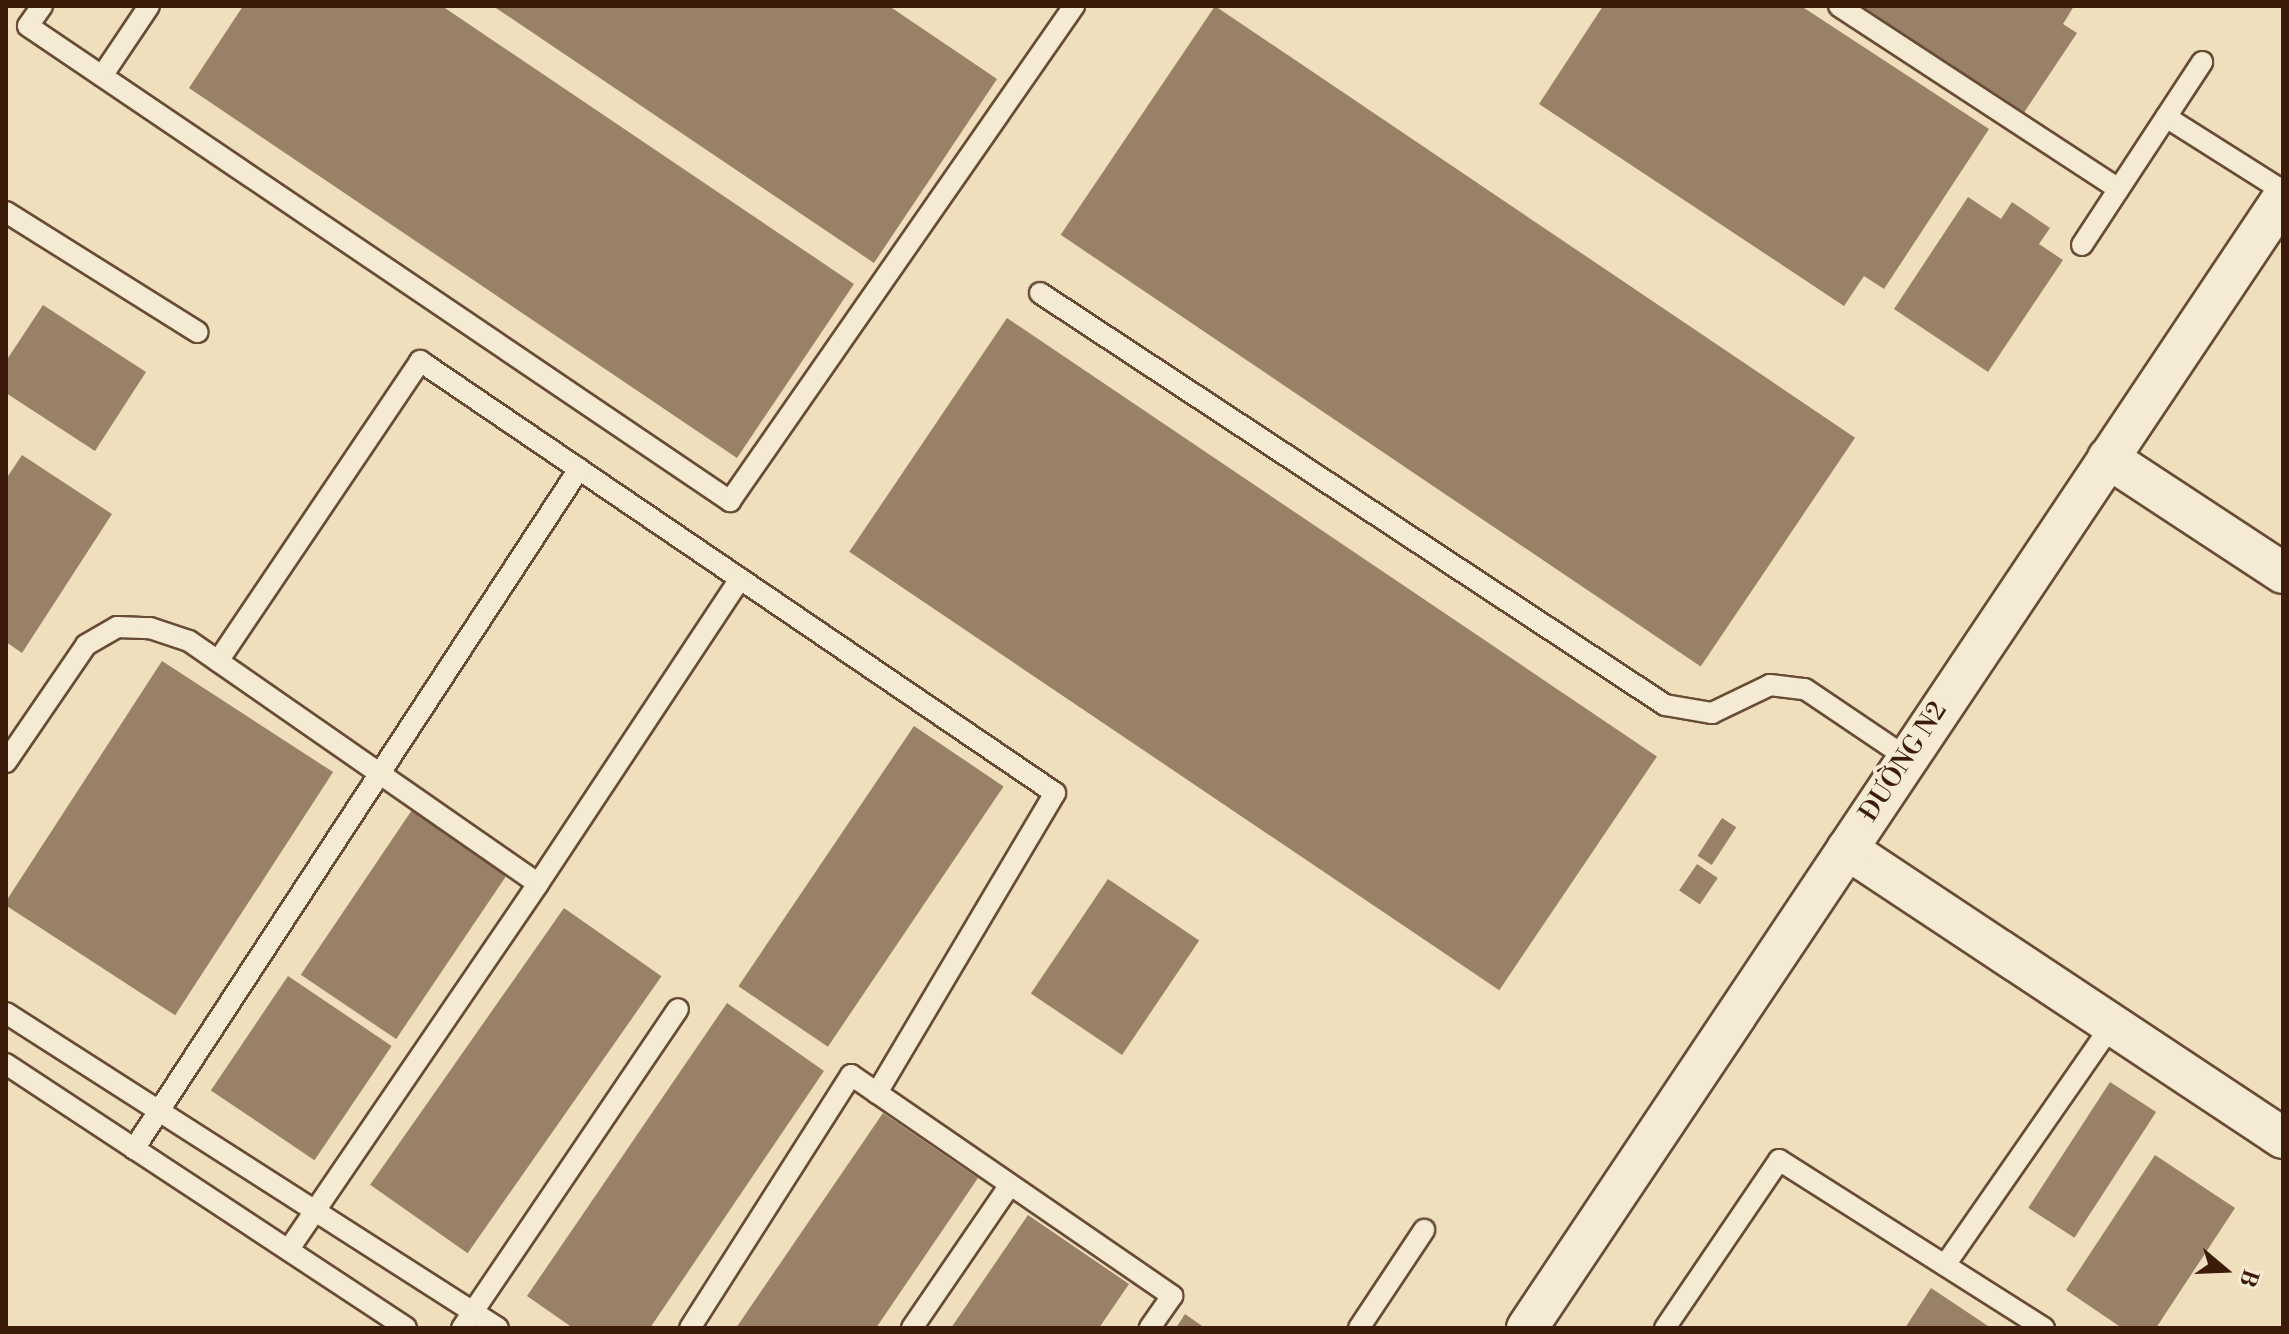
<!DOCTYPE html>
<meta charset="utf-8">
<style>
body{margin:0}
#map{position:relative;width:2289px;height:1334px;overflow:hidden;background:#efdfbc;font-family:"Libre Bodoni",serif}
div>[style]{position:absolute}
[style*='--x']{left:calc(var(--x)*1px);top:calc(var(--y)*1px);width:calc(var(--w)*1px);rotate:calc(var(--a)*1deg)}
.building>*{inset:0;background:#998167;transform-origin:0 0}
.roads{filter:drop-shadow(2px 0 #694c36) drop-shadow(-2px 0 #694c36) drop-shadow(0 2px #694c36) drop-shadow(0 -2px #694c36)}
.lane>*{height:20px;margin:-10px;padding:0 10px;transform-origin:10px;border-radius:10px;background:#f5ead3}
.street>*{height:40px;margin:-20px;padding:0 20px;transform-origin:20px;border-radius:20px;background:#f5ead3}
span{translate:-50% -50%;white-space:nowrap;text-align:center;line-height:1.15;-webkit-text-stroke:8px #f5ead3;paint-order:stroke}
.street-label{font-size:26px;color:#3c1b0a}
.frame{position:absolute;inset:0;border:8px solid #3c1b0a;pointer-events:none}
.north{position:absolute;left:2185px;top:1230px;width:80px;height:80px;-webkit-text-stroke:6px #f5ead3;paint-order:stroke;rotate:109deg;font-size:22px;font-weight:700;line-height:32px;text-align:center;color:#3c1b0a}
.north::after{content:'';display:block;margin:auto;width:28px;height:36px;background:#3c1b0a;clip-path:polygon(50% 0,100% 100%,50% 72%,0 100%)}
</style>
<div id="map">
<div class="building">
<i style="clip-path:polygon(243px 6px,442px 6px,854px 284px,737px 458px,189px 88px)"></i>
<i style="clip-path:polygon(493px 6px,889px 6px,997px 79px,874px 263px)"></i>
<i style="left:1215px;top:6px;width:772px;height:276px;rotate:34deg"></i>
<i style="clip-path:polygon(1603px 6px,1801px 6px,1989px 129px,1884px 289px,1864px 276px,1844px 306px,1539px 104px)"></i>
<i style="clip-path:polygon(1858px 6px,2074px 6px,2063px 24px,2077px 33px,2023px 114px)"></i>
<i style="clip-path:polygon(1968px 197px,2001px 219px,2012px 202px,2050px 228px,2039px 244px,2063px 260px,1988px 372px,1894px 309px)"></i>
<i style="clip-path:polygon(43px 305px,146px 372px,95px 451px,6px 393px,6px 361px)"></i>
<i style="left:1007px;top:318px;width:784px;height:282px;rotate:34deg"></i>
<i style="clip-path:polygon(22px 455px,112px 514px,22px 653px,6px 642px,6px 479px)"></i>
<i style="left:162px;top:661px;width:204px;height:290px;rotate:33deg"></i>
<i style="left:914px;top:726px;width:108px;height:314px;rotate:34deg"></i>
<i style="left:416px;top:804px;width:115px;height:206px;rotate:34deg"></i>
<i style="left:1722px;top:818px;width:17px;height:45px;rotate:33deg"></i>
<i style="left:1697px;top:864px;width:25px;height:32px;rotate:34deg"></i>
<i style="left:1108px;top:879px;width:110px;height:138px;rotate:34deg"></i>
<i style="left:564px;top:908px;width:119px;height:338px;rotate:35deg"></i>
<i style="left:288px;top:976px;width:125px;height:138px;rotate:34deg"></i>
<i style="clip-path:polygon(727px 1003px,824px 1071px,650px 1328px,573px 1328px,527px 1296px)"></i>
<i style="left:2110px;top:1082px;width:55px;height:150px;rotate:33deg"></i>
<i style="clip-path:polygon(883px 1113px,978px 1178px,876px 1328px,736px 1328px)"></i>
<i style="clip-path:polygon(2155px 1155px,2235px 1208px,2156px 1328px,2122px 1328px,2066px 1290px)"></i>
<i style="clip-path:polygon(1028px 1215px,1129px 1284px,1099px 1328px,951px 1328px)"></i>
<i style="clip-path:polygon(1931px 1288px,1991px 1328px,1905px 1328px)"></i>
<i style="clip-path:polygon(1185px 1314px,1205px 1328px,1176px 1328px)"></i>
</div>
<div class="roads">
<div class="lane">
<i style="--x:42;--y:6;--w:24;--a:125"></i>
<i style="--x:28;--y:26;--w:848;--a:34.08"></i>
<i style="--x:730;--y:501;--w:603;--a:-55.2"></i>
<i style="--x:1839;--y:6;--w:334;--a:33.2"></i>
<i style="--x:102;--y:76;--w:84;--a:-56.1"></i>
<i style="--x:2166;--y:117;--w:138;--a:32.3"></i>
<i style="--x:6;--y:212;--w:226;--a:32.1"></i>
<i style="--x:2082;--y:245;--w:219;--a:-56.7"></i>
<i style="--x:1040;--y:293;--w:749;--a:33.39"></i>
<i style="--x:1665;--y:705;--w:48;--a:9.7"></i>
<i style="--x:1712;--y:713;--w:64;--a:-25.8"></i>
<i style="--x:1770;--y:685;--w:35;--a:7"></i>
<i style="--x:1805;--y:689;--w:122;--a:34"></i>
<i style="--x:218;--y:661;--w:362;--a:-56"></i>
<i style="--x:420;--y:361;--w:768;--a:34.23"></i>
<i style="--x:1055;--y:793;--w:349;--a:120.7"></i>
<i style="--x:6;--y:762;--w:142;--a:-55.6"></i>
<i style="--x:86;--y:645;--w:36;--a:-30"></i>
<i style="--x:117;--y:627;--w:33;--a:2"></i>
<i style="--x:150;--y:628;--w:41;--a:18.4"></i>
<i style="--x:189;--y:641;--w:425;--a:34.8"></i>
<i style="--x:538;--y:884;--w:443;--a:124.3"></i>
<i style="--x:538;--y:884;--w:366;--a:-56.5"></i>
<i style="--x:6;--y:1013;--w:584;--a:32.63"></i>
<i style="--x:6;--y:1064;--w:479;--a:33.4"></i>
<i style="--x:134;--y:1149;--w:813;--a:-56.8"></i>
<i style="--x:1945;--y:1265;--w:295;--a:-55.2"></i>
<i style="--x:462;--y:1328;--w:385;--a:-55.9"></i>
<i style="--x:690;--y:1328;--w:300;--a:-57.5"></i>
<i style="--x:851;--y:1075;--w:390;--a:34.5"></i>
<i style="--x:1172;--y:1296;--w:39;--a:125"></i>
<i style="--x:912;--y:1328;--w:173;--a:-55.6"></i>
<i style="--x:1359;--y:1328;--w:118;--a:-56.4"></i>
<i style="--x:1665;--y:1328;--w:203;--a:-55.8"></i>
<i style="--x:1779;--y:1160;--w:314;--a:32.4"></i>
</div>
<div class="street">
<i style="--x:2108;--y:458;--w:209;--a:33.3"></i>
<i style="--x:1847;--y:849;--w:523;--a:33.54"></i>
<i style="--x:1527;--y:1328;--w:1360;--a:-56.22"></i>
</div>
</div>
<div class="street-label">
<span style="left:1904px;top:762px;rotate:-57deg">ĐƯỜNG N2</span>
</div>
<div class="frame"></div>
<div class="north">B</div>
</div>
